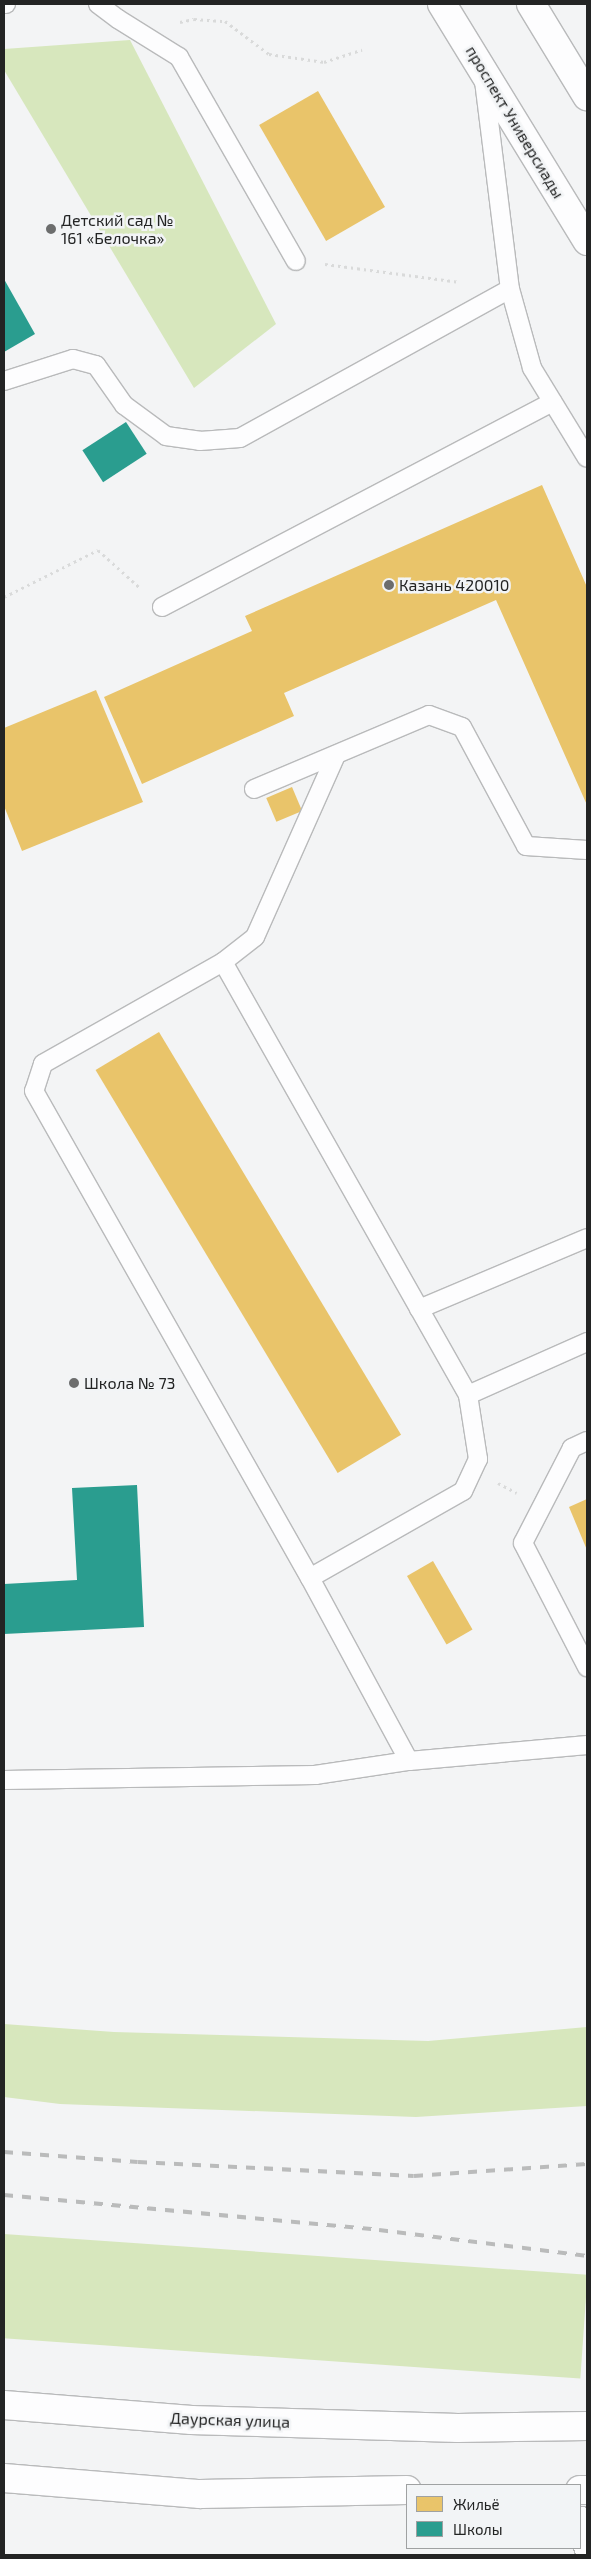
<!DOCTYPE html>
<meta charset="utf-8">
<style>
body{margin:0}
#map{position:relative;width:591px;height:2559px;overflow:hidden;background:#f3f4f5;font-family:"Exo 2",sans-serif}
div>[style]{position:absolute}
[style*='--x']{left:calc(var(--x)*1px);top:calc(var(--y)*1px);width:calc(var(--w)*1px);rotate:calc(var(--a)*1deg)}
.green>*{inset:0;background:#d7e7bd;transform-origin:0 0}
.homes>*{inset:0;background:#e9c46a;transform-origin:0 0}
.schools>*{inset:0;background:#2a9d8f;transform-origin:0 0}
.path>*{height:3px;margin-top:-1.5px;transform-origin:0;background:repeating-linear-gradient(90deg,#d9dada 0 2.5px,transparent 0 6.5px)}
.roads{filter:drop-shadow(1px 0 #b9babb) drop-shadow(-1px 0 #b9babb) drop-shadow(0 1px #b9babb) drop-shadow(0 -1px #b9babb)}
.lane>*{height:18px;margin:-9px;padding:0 9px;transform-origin:9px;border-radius:9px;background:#fdfdfe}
.primary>*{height:28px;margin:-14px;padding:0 14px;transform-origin:14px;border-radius:14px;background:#fdfdfe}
.rail>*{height:4px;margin-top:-2px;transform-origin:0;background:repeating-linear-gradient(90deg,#babbbb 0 9px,transparent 0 18px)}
.dots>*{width:14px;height:14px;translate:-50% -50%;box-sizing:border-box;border:2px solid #f2f4f6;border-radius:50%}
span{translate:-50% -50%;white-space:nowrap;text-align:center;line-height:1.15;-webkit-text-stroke:5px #f2f4f6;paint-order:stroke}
.street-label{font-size:16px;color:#232424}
.poi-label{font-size:16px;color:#232424}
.left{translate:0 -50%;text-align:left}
.frame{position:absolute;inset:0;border:5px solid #232424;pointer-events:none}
.legend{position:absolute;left:406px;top:2484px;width:175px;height:65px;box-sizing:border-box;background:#f2f4f6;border:1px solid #9fa1a2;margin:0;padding:6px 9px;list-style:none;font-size:15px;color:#232424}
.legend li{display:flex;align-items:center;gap:10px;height:25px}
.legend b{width:25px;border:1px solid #9fa1a2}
</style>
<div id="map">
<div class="green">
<i style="clip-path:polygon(130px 40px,276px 324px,194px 388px,4px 70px,4px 49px)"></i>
<i style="clip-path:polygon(4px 2024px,114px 2032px,428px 2041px,587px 2027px,587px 2106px,416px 2117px,60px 2104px,4px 2097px)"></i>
<i style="left:4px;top:2234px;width:585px;height:104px;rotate:4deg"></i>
</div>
<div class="homes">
<i style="left:318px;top:91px;width:134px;height:68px;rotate:60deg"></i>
<i style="clip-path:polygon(542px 485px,587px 587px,587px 805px,496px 600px,284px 693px,294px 716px,142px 784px,104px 697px,252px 631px,245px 616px)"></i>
<i style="clip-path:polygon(96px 690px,143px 802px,22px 851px,4px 806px,4px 728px)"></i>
<i style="left:292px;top:787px;width:26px;height:28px;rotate:67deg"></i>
<i style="left:159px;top:1032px;width:470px;height:74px;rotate:59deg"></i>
<i style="clip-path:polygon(587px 1499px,587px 1550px,569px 1507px)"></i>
<i style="left:433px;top:1561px;width:79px;height:30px;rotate:60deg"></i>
</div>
<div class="schools">
<i style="clip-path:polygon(4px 279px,35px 334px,4px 352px)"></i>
<i style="left:126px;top:422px;width:38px;height:52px;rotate:57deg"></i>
<i style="clip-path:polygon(137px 1485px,144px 1627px,4px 1634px,4px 1584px,77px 1580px,72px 1488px)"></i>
</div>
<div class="path">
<i style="--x:180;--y:22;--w:14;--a:-12"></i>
<i style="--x:194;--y:19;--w:31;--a:4"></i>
<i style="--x:225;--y:21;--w:55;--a:36.9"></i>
<i style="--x:269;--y:54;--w:56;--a:8.3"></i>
<i style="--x:324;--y:62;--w:40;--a:-18"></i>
<i style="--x:325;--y:264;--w:136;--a:7.6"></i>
<i style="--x:4;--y:597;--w:105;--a:-26.6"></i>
<i style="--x:98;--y:550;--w:57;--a:42.1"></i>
<i style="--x:498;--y:1483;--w:21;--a:28"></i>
</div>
<div class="roads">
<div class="lane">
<i style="--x:4;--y:4;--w:2;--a:0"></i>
<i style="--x:98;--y:4;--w:25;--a:37"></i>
<i style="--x:118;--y:19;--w:72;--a:31.9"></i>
<i style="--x:179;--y:57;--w:235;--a:60.2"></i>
<i style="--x:484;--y:81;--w:210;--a:82.9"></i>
<i style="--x:510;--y:289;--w:82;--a:74.4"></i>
<i style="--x:532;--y:368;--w:105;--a:58.6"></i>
<i style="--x:4;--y:381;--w:72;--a:-17.7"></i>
<i style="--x:73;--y:359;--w:24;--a:15"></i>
<i style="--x:96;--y:365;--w:49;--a:55"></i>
<i style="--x:124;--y:405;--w:52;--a:36.4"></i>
<i style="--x:166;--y:436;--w:34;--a:8"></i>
<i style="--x:200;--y:441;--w:40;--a:-4.3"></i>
<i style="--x:240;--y:438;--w:308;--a:-28.9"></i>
<i style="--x:162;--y:607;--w:441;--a:-27.7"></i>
<i style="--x:336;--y:755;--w:199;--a:114"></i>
<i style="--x:255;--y:937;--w:41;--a:142"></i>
<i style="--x:223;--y:962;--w:207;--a:150.5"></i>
<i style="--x:43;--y:1064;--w:28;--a:108"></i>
<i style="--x:34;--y:1091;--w:560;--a:60.46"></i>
<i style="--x:310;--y:1578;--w:208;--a:61.6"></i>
<i style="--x:254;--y:789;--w:190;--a:-22.9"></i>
<i style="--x:429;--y:715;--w:35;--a:20"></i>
<i style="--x:462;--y:727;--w:135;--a:61.7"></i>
<i style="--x:526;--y:846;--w:61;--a:3.8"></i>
<i style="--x:223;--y:962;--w:498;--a:60.5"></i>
<i style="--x:468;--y:1395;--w:65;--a:81.1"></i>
<i style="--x:478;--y:1459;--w:35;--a:115"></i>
<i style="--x:463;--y:1491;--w:176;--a:150.4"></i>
<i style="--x:419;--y:1309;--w:182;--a:-22.9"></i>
<i style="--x:468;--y:1395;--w:130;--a:-24"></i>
<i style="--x:587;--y:1441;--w:17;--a:155"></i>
<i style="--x:572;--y:1448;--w:107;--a:117.3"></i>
<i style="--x:523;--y:1543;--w:140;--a:62.7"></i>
<i style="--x:4;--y:1780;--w:311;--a:-0.9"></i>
<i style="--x:315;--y:1775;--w:95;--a:-8.5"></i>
<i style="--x:409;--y:1761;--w:179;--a:-5.1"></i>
<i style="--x:580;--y:2538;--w:18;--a:71"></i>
</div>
<div class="primary">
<i style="--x:442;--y:4;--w:278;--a:58.5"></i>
<i style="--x:531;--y:4;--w:108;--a:58.7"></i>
<i style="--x:4;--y:2405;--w:188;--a:4.6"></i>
<i style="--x:191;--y:2420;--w:267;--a:1.7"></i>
<i style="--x:458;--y:2428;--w:129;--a:-0.9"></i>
<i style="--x:4;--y:2478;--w:197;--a:4.7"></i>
<i style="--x:200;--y:2494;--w:207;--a:-1.1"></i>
<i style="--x:580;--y:2490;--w:7;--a:0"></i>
<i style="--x:580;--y:2521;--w:7;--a:8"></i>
</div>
</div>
<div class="rail">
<i style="--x:4;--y:2152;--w:134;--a:4.3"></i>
<i style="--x:138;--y:2162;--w:276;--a:2.9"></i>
<i style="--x:414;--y:2176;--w:173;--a:-4"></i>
<i style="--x:4;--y:2195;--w:377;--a:5.3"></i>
<i style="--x:379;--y:2230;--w:210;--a:7.1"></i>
</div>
<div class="dots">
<i style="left:51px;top:229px;background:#6c6d6d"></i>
<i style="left:389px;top:585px;background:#6c6d6d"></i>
<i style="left:74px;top:1383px;background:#6c6d6d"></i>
</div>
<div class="street-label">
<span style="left:515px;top:122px;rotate:59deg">проспект Универсиады</span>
<span style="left:230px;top:2420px;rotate:2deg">Даурская улица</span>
</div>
<div class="poi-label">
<span class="left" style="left:61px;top:229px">Детский сад №<br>161 «Белочка»</span>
<span class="left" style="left:399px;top:585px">Казань 420010</span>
<span class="left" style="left:84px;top:1383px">Школа № 73</span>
</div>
<div class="frame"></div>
<ul class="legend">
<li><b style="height:14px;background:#e9c46a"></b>Жильё</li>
<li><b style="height:14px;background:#2a9d8f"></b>Школы</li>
</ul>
</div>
